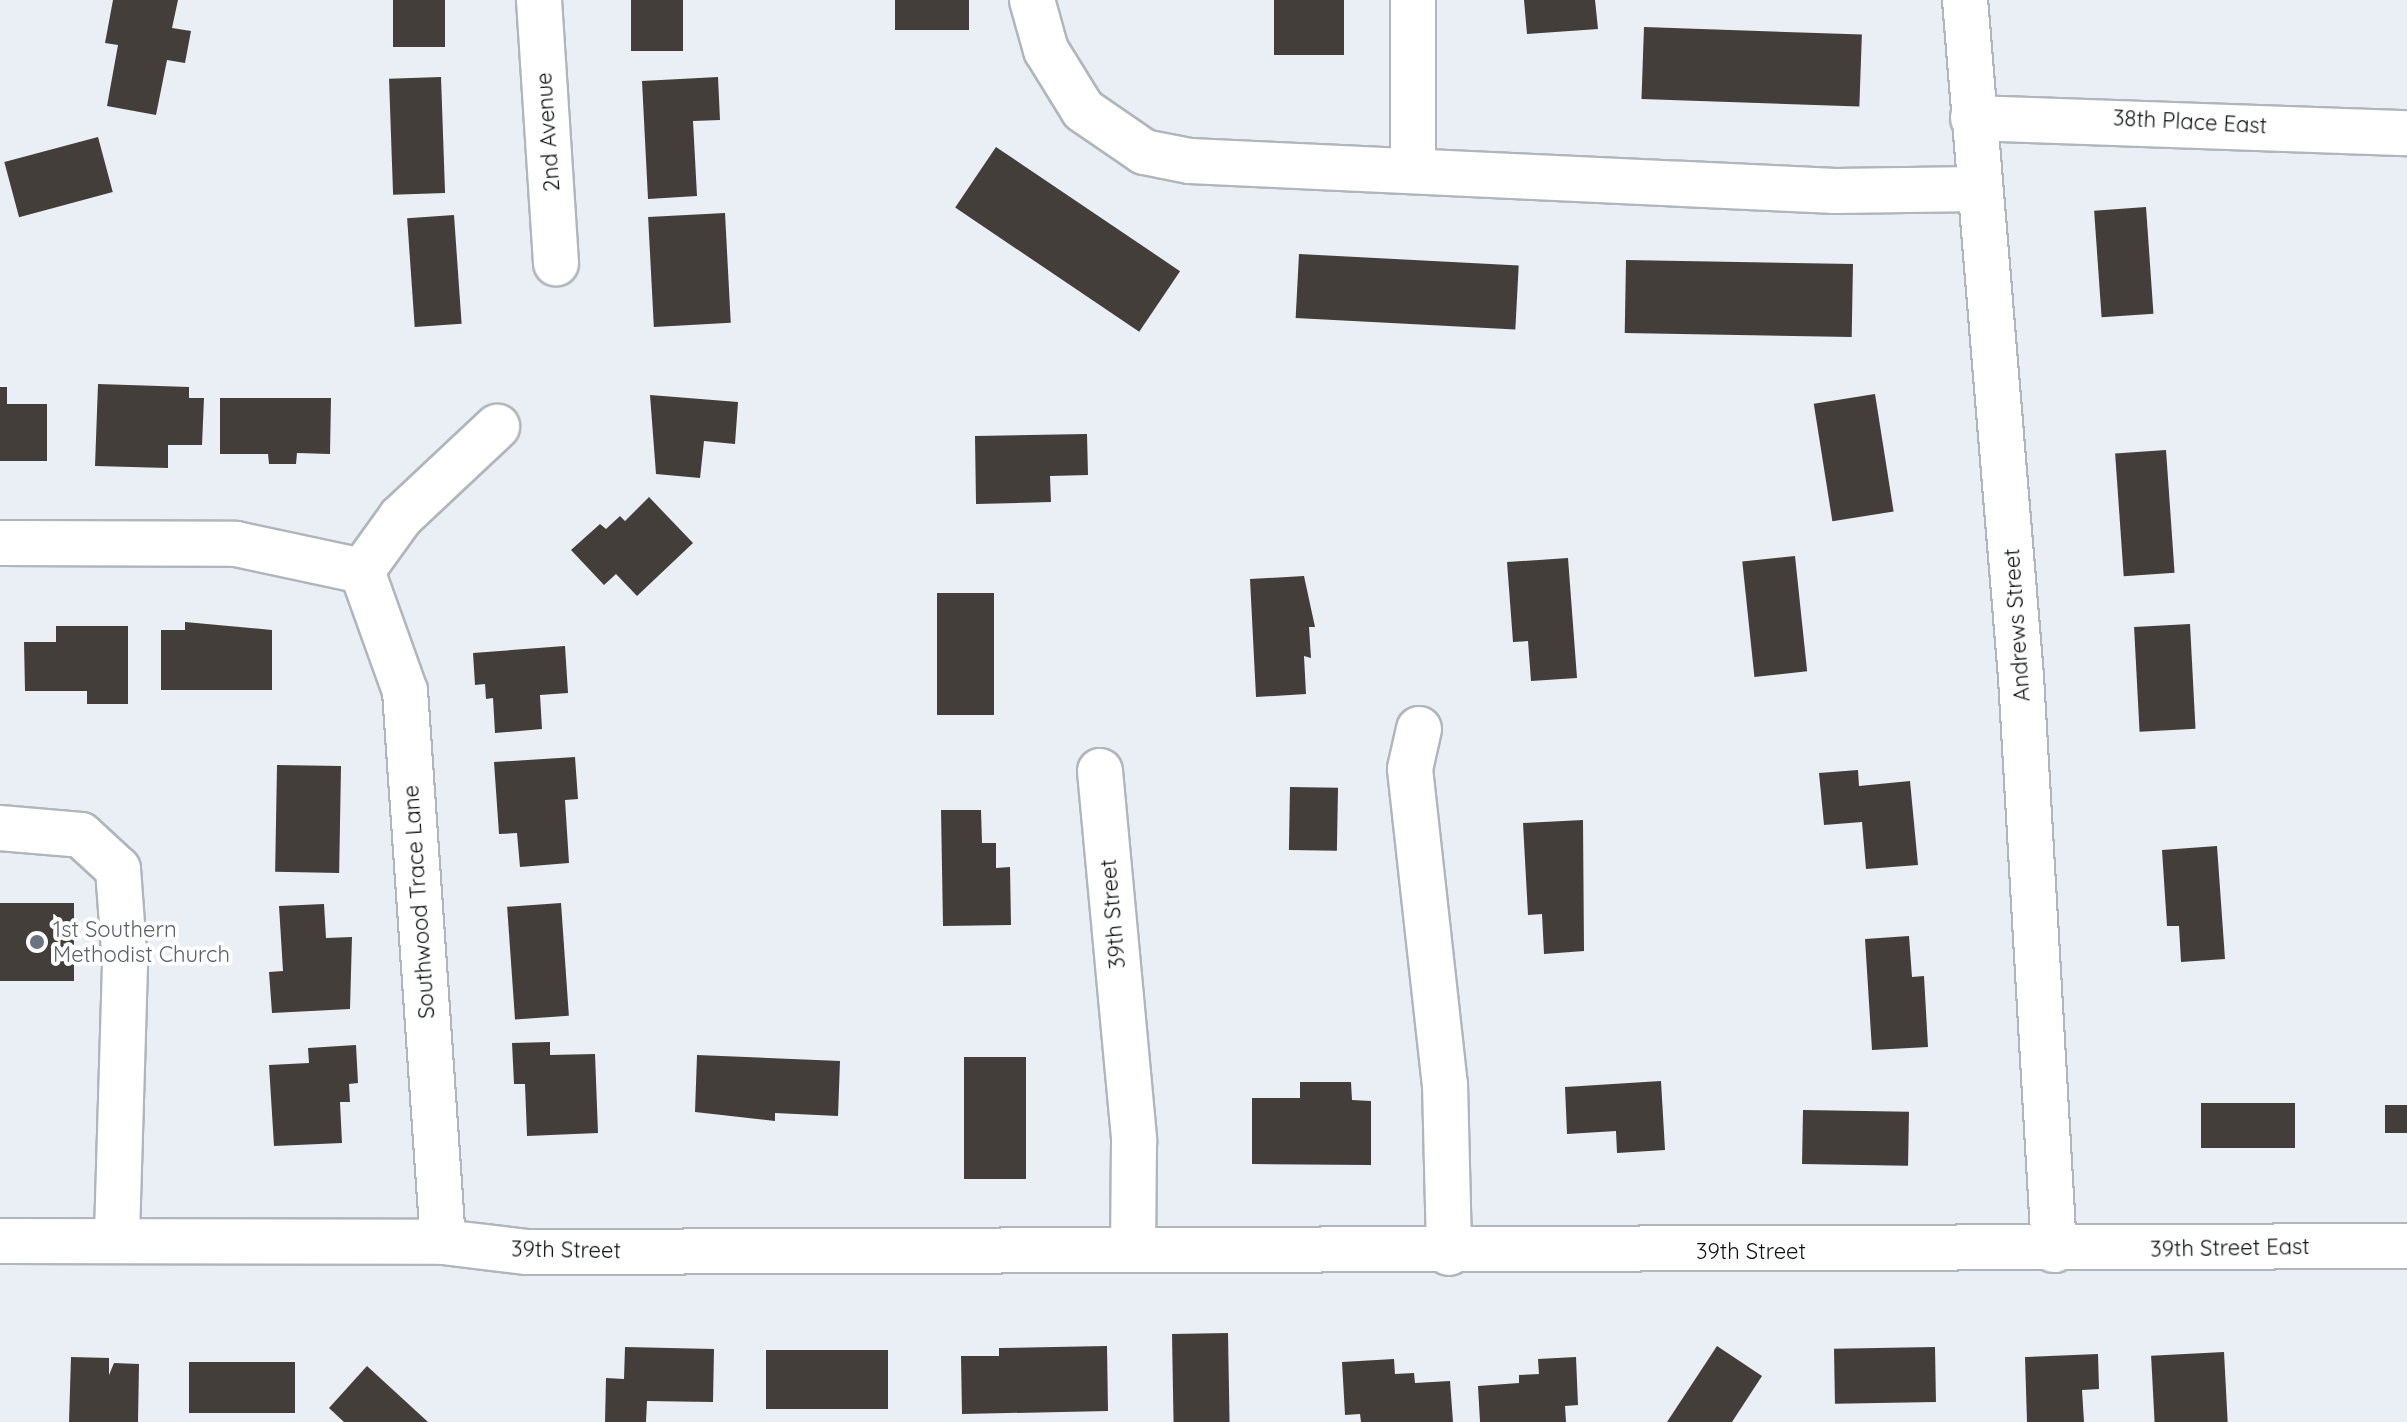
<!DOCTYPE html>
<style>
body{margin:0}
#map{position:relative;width:2407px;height:1422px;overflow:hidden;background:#e9eff5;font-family:Quicksand,sans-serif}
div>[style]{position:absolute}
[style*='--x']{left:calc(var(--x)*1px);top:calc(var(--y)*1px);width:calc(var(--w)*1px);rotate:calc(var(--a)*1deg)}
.building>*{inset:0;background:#433e39;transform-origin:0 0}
.roads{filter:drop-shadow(2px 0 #b0b6bb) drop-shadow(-2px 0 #b0b6bb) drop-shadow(0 2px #b0b6bb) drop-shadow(0 -2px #b0b6bb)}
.minor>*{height:44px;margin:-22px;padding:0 22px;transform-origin:22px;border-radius:22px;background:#fff}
.dots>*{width:22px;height:22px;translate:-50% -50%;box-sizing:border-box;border:4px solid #fff;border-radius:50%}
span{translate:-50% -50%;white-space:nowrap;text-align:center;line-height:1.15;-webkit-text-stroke:8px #fff;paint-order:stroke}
.street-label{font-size:22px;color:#0f1113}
.worship-label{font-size:22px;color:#5b616d}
.left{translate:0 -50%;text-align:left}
</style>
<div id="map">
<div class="building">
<i style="clip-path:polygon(113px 0,178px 0,172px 28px,191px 31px,185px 63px,167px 60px,156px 115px,107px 106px,118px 45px,105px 43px)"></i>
<i style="left:393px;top:0;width:52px;height:47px"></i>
<i style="left:631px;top:0;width:52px;height:51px"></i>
<i style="left:895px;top:0;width:74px;height:30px"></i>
<i style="left:1274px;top:0;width:70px;height:55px"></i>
<i style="clip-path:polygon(1524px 0,1595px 0,1598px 29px,1527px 34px)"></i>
<i style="left:1644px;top:27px;width:218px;height:72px;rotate:2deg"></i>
<i style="left:441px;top:77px;width:116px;height:52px;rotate:88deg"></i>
<i style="clip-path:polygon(718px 77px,720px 120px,693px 121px,697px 196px,648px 199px,642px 81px)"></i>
<i style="left:98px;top:137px;width:57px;height:97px;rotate:75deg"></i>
<i style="left:996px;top:147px;width:222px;height:73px;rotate:34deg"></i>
<i style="left:2146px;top:207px;width:107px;height:52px;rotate:86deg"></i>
<i style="left:725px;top:213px;width:110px;height:77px;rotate:87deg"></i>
<i style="left:454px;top:215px;width:109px;height:47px;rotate:86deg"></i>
<i style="left:1299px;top:254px;width:220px;height:64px;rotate:3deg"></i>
<i style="left:1626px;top:260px;width:227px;height:73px;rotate:1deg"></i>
<i style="clip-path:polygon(98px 384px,189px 387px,189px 398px,204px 398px,202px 445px,168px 445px,168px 468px,95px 466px)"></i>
<i style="clip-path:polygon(0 387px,7px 387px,7px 404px,47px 404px,47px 461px,0 461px)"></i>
<i style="left:1875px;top:394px;width:119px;height:62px;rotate:81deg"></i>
<i style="clip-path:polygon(650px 395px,738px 402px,735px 444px,704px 441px,700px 478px,656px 474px)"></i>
<i style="clip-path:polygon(220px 398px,331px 398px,330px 454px,297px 453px,296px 464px,269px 464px,268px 454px,220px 454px)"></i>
<i style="clip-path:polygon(1087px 434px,1088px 475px,1050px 476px,1051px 502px,976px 504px,975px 436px)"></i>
<i style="left:2166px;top:450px;width:123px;height:51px;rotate:86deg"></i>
<i style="clip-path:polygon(649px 497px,693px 543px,637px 596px,616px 574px,604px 585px,571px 550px,600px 524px,606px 529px,620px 516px,625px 521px)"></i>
<i style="left:1795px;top:556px;width:116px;height:53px;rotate:84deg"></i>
<i style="clip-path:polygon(1568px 558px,1577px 678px,1531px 681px,1528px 641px,1513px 642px,1507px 562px)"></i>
<i style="clip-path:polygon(1304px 576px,1315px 627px,1309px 627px,1311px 658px,1304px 656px,1306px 694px,1256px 697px,1250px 579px)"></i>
<i style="left:937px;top:593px;width:57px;height:122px"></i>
<i style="clip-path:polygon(185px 622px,272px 630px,272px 690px,161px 690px,161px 630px,185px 630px)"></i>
<i style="left:2190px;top:624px;width:105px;height:56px;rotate:87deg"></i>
<i style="clip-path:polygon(56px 626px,128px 626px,128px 704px,87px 704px,87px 691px,25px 691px,24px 642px,56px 642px)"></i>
<i style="clip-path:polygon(565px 646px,568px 693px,540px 695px,542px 729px,495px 733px,493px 698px,486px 699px,485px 684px,475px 685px,473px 653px)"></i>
<i style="clip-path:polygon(575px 757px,578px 799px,565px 800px,569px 863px,520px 867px,517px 833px,499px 834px,494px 762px)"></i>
<i style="left:341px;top:766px;width:107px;height:64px;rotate:91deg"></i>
<i style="clip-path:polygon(1858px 770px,1859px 786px,1910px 781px,1918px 865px,1866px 869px,1862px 822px,1824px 825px,1819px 773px)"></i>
<i style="left:1290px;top:787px;width:48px;height:63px;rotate:1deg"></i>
<i style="clip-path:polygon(941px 810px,981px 810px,982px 843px,996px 843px,996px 868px,1010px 867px,1011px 925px,943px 926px)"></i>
<i style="clip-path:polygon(1583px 820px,1584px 951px,1544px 954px,1542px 914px,1528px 915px,1523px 823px)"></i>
<i style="clip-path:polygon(2217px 846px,2225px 959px,2181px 962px,2179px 926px,2167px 926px,2162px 850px)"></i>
<i style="left:0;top:903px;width:74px;height:78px"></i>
<i style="left:561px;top:903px;width:113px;height:54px;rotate:86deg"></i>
<i style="clip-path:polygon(324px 904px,326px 938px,352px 937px,350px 1009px,272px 1013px,269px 972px,283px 971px,279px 906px)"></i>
<i style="clip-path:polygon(1909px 936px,1912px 977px,1924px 976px,1928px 1047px,1872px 1050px,1865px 939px)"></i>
<i style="clip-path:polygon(550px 1042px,550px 1055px,595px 1054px,598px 1133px,527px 1136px,525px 1084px,514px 1084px,512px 1043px)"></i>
<i style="clip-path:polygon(356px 1045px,358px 1083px,349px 1084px,350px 1102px,340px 1102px,342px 1143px,274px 1146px,269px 1065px,309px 1063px,308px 1048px)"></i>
<i style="clip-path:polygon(697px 1055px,840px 1061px,838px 1116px,775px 1113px,775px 1121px,695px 1112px)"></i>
<i style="left:964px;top:1057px;width:62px;height:122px"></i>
<i style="clip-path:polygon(1661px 1081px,1665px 1150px,1617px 1153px,1616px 1131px,1567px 1134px,1565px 1087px)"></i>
<i style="clip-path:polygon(1300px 1082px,1351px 1082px,1352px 1100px,1371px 1101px,1371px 1165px,1252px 1164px,1252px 1098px,1300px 1098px)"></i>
<i style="left:2201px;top:1103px;width:94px;height:45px"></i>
<i style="left:2385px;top:1105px;width:22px;height:28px"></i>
<i style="left:1803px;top:1110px;width:106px;height:54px;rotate:1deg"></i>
<i style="left:1228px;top:1333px;width:89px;height:56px;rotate:89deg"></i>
<i style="clip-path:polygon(1107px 1346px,1108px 1411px,962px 1414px,961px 1356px,999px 1356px,999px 1348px)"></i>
<i style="clip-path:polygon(1717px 1346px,1762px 1376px,1732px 1422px,1667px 1422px)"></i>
<i style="clip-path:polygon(625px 1347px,714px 1349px,713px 1402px,647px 1401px,646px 1422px,605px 1422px,606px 1378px,624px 1379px)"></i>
<i style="left:1935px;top:1347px;width:55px;height:101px;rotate:89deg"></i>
<i style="left:766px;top:1350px;width:122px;height:59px"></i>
<i style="left:2224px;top:1352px;width:70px;height:73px;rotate:87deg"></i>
<i style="clip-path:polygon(2098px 1354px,2099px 1389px,2082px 1390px,2084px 1422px,2027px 1422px,2025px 1357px)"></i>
<i style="clip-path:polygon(71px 1357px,109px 1358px,109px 1375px,114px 1363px,139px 1364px,138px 1422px,69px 1422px)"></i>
<i style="clip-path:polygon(1576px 1357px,1578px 1405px,1565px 1406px,1566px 1422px,1480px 1422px,1478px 1386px,1519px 1383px,1519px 1375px,1539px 1374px,1538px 1359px)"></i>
<i style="clip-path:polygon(1394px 1359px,1395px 1374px,1414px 1373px,1415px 1383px,1450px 1381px,1453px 1422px,1361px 1422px,1360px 1414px,1345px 1415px,1342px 1362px)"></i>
<i style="left:189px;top:1362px;width:106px;height:51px"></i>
<i style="clip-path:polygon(367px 1366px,428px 1422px,344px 1422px,329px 1408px)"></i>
</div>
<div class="roads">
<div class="minor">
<i style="--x:539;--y:0;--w:264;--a:86.3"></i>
<i style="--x:1032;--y:0;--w:52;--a:74.4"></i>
<i style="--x:1046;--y:50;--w:70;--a:58.3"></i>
<i style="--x:1083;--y:110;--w:74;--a:34.5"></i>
<i style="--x:1144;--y:152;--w:47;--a:11.1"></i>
<i style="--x:1190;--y:161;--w:646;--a:2.66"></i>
<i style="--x:1835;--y:191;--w:144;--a:-0.8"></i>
<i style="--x:1413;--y:0;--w:170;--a:90"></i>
<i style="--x:1965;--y:0;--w:679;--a:85.27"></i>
<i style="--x:2021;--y:677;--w:574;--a:86.7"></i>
<i style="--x:1973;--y:118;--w:434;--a:2"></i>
<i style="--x:0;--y:543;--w:236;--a:0.2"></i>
<i style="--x:236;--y:544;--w:129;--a:12.1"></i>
<i style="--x:362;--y:571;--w:127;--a:70.3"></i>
<i style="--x:405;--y:691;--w:552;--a:86.05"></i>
<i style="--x:362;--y:571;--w:67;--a:-54.2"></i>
<i style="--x:401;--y:517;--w:132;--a:-43.2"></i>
<i style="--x:1419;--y:729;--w:41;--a:102.7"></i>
<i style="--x:1410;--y:769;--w:317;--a:83.7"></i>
<i style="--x:1445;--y:1084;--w:169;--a:88.6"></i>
<i style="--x:1100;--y:771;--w:372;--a:84.7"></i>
<i style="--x:1134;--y:1141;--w:108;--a:90.5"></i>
<i style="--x:0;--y:828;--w:81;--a:4.9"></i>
<i style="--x:81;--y:835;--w:50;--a:42.6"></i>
<i style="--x:118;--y:869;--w:96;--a:85.8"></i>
<i style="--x:125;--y:965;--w:275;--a:91.7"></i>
<i style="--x:0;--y:1241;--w:443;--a:0.1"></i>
<i style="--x:443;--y:1242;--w:85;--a:6.8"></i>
<i style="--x:527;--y:1252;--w:1880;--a:-0.18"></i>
</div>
</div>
<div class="dots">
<i style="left:37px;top:942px;background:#6b7280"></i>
</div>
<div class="street-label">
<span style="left:2190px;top:122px;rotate:3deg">38th Place East</span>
<span style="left:548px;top:132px;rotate:-94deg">2nd Avenue</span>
<span style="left:2017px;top:625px;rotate:-94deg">Andrews Street</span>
<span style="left:419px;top:902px;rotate:-94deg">Southwood Trace Lane</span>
<span style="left:1113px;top:914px;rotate:-95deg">39th Street</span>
<span style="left:2230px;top:1248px;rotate:-1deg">39th Street East</span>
<span style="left:566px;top:1250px;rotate:1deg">39th Street</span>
<span style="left:1751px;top:1252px">39th Street</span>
</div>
<div class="worship-label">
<span class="left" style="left:53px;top:942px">1st Southern<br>Methodist Church</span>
</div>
</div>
